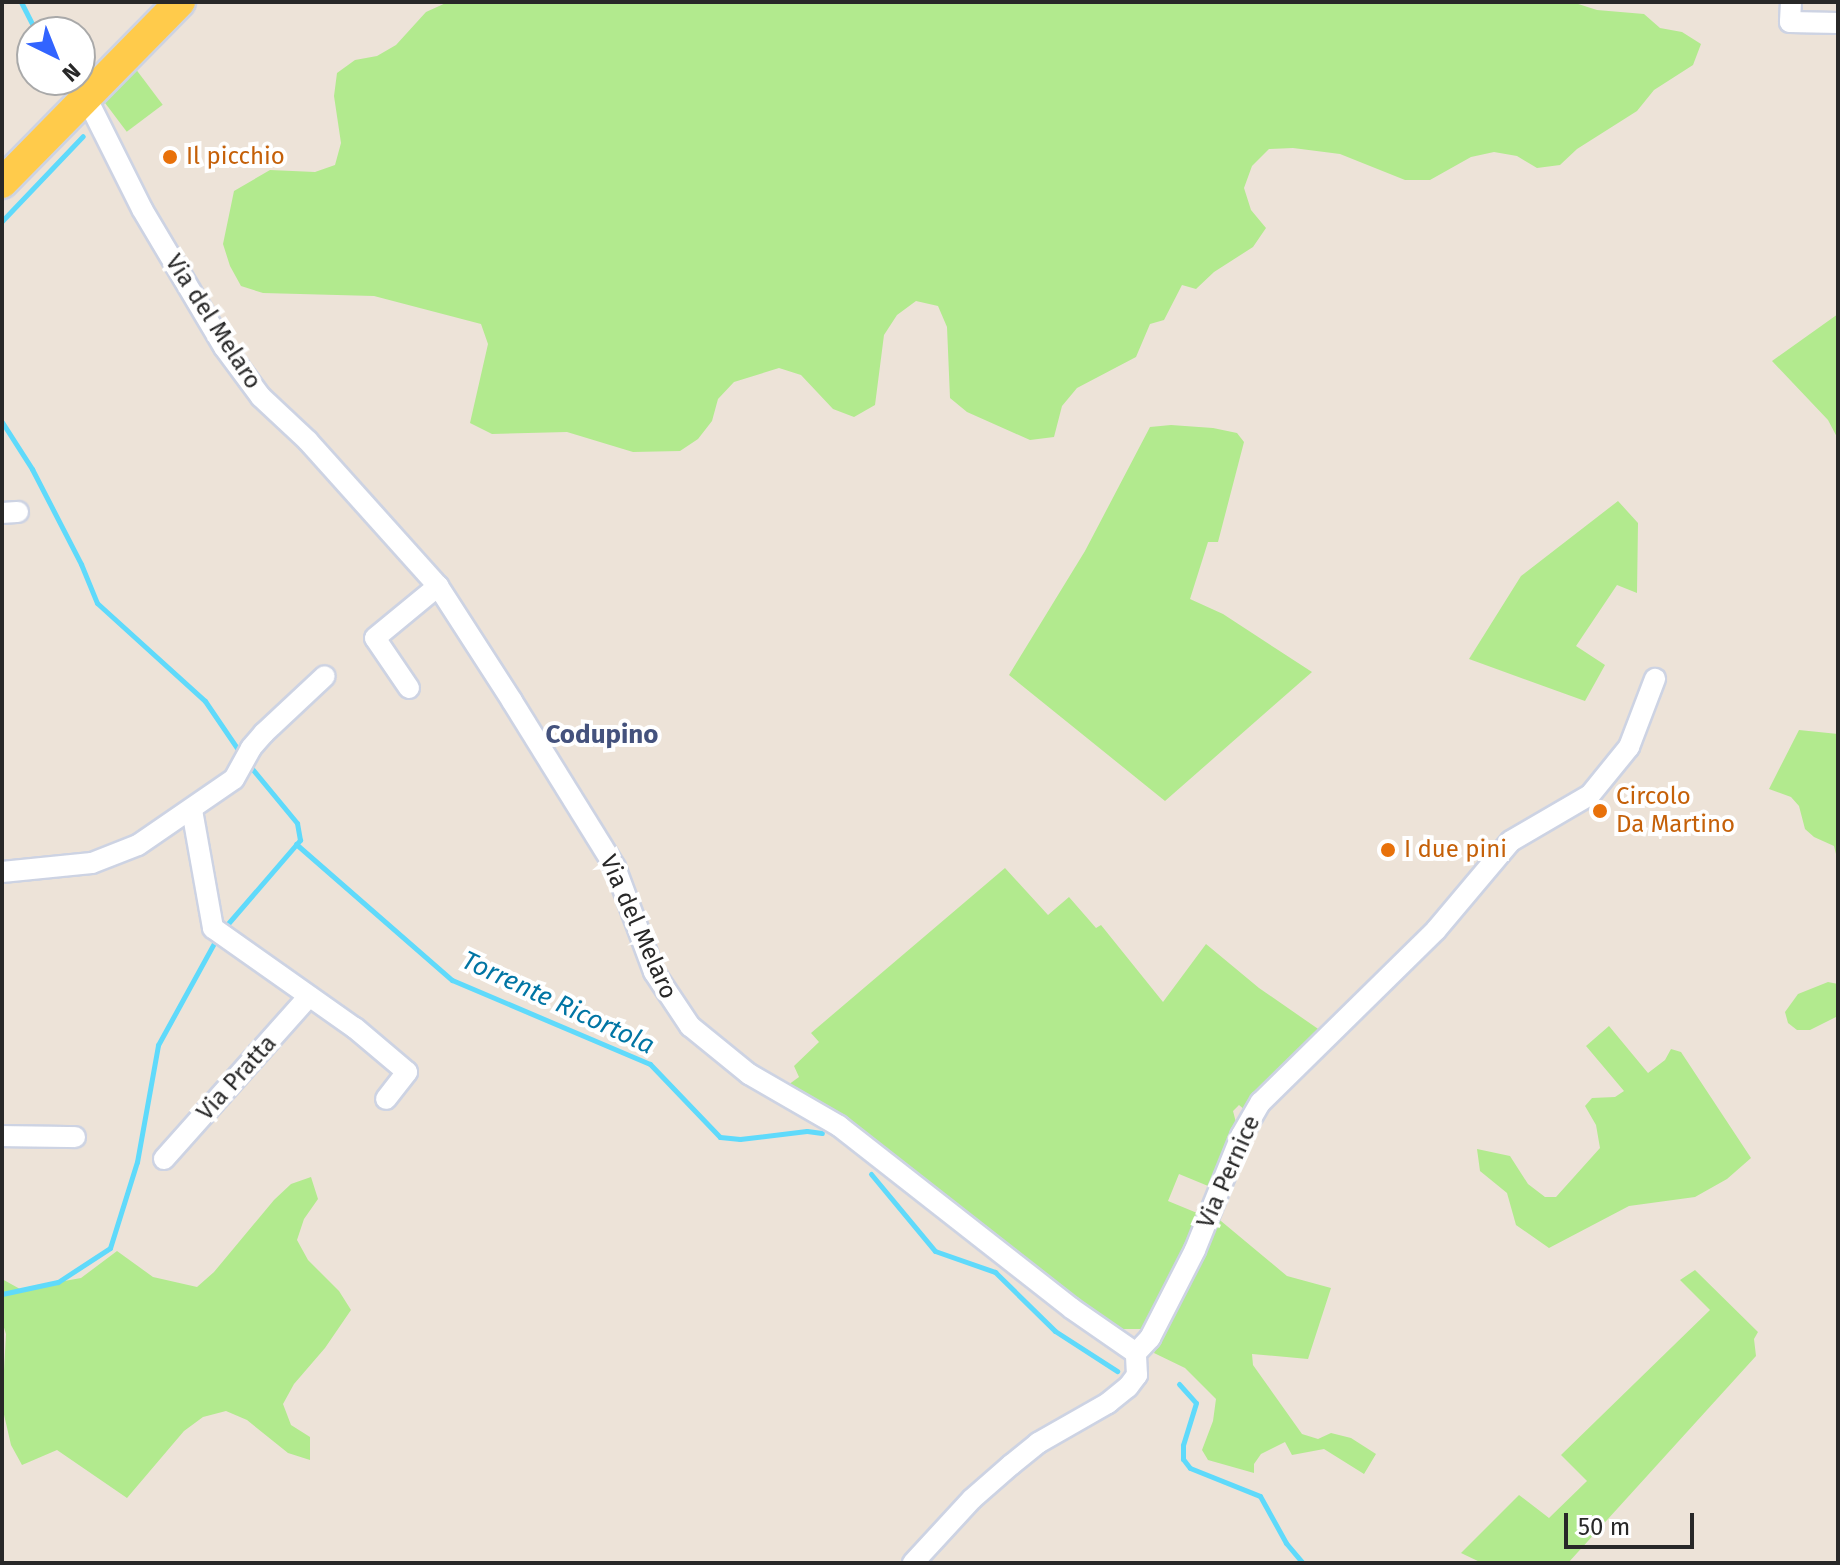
<!DOCTYPE html>
<style>
body{margin:0}
#map{position:relative;width:1840px;height:1565px;overflow:hidden;background:#ede3d8;font-family:"Fira Sans",sans-serif}
div>[style]{position:absolute}
[style*='--x']{left:calc(var(--x)*1px);top:calc(var(--y)*1px);width:calc(var(--w)*1px);rotate:calc(var(--a)*1deg)}
.green>*{inset:0;background:#b2ea8e;transform-origin:0 0}
.stream>*{height:5px;margin:-2.5px;padding:0 2.5px;transform-origin:2.5px;border-radius:2.5px;background:#5fdafb}
.roads{filter:drop-shadow(2px 0 #cdd3e3) drop-shadow(-2px 0 #cdd3e3) drop-shadow(0 2px #cdd3e3) drop-shadow(0 -2px #cdd3e3)}
.minor>*{height:20px;margin:-10px;padding:0 10px;transform-origin:10px;border-radius:10px;background:#fff}
.primary>*{height:30px;margin:-15px;padding:0 15px;transform-origin:15px;border-radius:15px;background:#ffcb4b}
.dots>*{width:22px;height:22px;translate:-50% -50%;box-sizing:border-box;border:4px solid #fff;border-radius:50%}
span{translate:-50% -50%;white-space:nowrap;text-align:center;line-height:1.15;-webkit-text-stroke:8px #fff;paint-order:stroke}
.food-label{font-size:24px;color:#c56008}
.left{translate:0 -50%;text-align:left}
.street-label{font-size:24px;color:#282828}
.neighbourhood-label{font-size:26px;color:#44527d;font-weight:700}
.water-label{font-size:26px;color:#0075a4;font-style:italic}
.frame{position:absolute;inset:0;border:4px solid #282828;pointer-events:none}
.north{position:absolute;left:16px;top:16px;width:80px;height:80px;box-sizing:border-box;background:#fff;border:2px solid #a9a9a9;border-radius:50%;rotate:137deg;font-size:22px;font-weight:700;line-height:32px;text-align:center;color:#282828}
.north::after{content:'';display:block;margin:auto;width:28px;height:36px;background:#3264ff;clip-path:polygon(50% 0,100% 100%,50% 72%,0 100%)}
.scale{position:absolute;left:1564px;top:1513px;width:130px;height:36px;box-sizing:border-box;border:4px solid #282828;border-top:0;padding-left:10px;font-size:24px;line-height:28px;white-space:nowrap;color:#282828;-webkit-text-stroke:6px #fff;paint-order:stroke}
</style>
<div id="map">
<div class="green">
<i style="clip-path:polygon(448px 2px,1572px 2px,1597px 10px,1644px 14px,1660px 28px,1682px 32px,1701px 44px,1693px 65px,1654px 90px,1637px 111px,1577px 149px,1560px 165px,1537px 168px,1517px 156px,1494px 152px,1471px 157px,1430px 180px,1405px 180px,1340px 154px,1293px 148px,1269px 149px,1252px 166px,1244px 188px,1251px 210px,1266px 228px,1253px 247px,1214px 272px,1196px 289px,1182px 285px,1164px 320px,1150px 324px,1136px 357px,1077px 388px,1062px 406px,1054px 437px,1030px 440px,967px 412px,950px 398px,947px 327px,938px 306px,916px 301px,897px 315px,884px 335px,875px 405px,854px 417px,833px 409px,801px 375px,779px 368px,734px 382px,718px 399px,712px 421px,698px 439px,680px 451px,633px 452px,567px 432px,492px 434px,470px 423px,488px 344px,481px 324px,374px 296px,263px 293px,241px 286px,230px 266px,223px 244px,234px 191px,270px 170px,315px 172px,335px 165px,341px 143px,334px 96px,337px 73px,355px 60px,377px 56px,396px 45px,426px 12px)"></i>
<i style="left:135px;top:68px;width:46px;height:45px;rotate:53deg"></i>
<i style="clip-path:polygon(1838px 314px,1838px 439px,1828px 420px,1772px 361px)"></i>
<i style="clip-path:polygon(1171px 425px,1213px 428px,1237px 433px,1244px 442px,1218px 542px,1208px 542px,1190px 599px,1223px 614px,1312px 672px,1165px 801px,1009px 675px,1085px 551px,1150px 427px)"></i>
<i style="clip-path:polygon(1618px 501px,1638px 523px,1637px 593px,1617px 585px,1576px 646px,1605px 665px,1585px 701px,1469px 659px,1521px 576px)"></i>
<i style="clip-path:polygon(1799px 730px,1838px 734px,1838px 862px,1834px 846px,1814px 837px,1805px 829px,1799px 806px,1791px 797px,1769px 789px)"></i>
<i style="clip-path:polygon(1005px 868px,1048px 915px,1069px 897px,1096px 928px,1101px 925px,1163px 1002px,1206px 944px,1259px 988px,1324px 1033px,1245px 1110px,1239px 1105px,1233px 1111px,1238px 1130px,1213px 1188px,1179px 1174px,1168px 1201px,1202px 1215px,1192px 1224px,1195px 1229px,1187px 1242px,1190px 1247px,1146px 1329px,1119px 1329px,1096px 1317px,974px 1224px,893px 1153px,788px 1085px,799px 1077px,794px 1066px,819px 1042px,811px 1033px)"></i>
<i style="clip-path:polygon(1828px 982px,1838px 984px,1838px 1016px,1810px 1030px,1797px 1030px,1788px 1023px,1785px 1012px,1798px 994px)"></i>
<i style="clip-path:polygon(1609px 1026px,1648px 1073px,1665px 1060px,1671px 1049px,1681px 1052px,1751px 1158px,1727px 1179px,1695px 1197px,1629px 1206px,1549px 1248px,1516px 1225px,1507px 1193px,1480px 1171px,1477px 1149px,1510px 1156px,1528px 1184px,1545px 1197px,1556px 1197px,1600px 1148px,1596px 1125px,1585px 1106px,1592px 1098px,1615px 1097px,1624px 1091px,1586px 1046px)"></i>
<i style="clip-path:polygon(311px 1177px,318px 1199px,304px 1219px,297px 1240px,308px 1260px,339px 1291px,351px 1310px,325px 1348px,294px 1384px,283px 1404px,291px 1425px,310px 1437px,310px 1460px,288px 1453px,247px 1420px,226px 1411px,203px 1417px,184px 1431px,127px 1498px,57px 1450px,22px 1465px,11px 1445px,2px 1406px,6px 1334px,2px 1321px,2px 1279px,20px 1289px,81px 1278px,117px 1251px,153px 1277px,197px 1287px,214px 1272px,274px 1200px,291px 1184px)"></i>
<i style="clip-path:polygon(1215px 1216px,1287px 1276px,1331px 1288px,1308px 1359px,1252px 1354px,1253px 1365px,1302px 1434px,1318px 1439px,1331px 1433px,1351px 1438px,1376px 1454px,1364px 1474px,1324px 1449px,1292px 1455px,1285px 1442px,1261px 1454px,1254px 1464px,1254px 1473px,1208px 1460px,1202px 1450px,1213px 1421px,1216px 1399px,1185px 1368px,1154px 1353px)"></i>
<i style="clip-path:polygon(1695px 1270px,1758px 1332px,1754px 1339px,1756px 1356px,1568px 1563px,1482px 1563px,1461px 1553px,1519px 1495px,1549px 1518px,1587px 1481px,1561px 1455px,1710px 1310px,1680px 1280px)"></i>
</div>
<div class="stream">
<i style="--x:21;--y:2;--w:34;--a:63"></i>
<i style="--x:59;--y:80;--w:7;--a:56"></i>
<i style="--x:2;--y:221;--w:117;--a:-46.4"></i>
<i style="--x:2;--y:422;--w:56;--a:57.4"></i>
<i style="--x:32;--y:469;--w:107;--a:62.7"></i>
<i style="--x:81;--y:564;--w:42;--a:67.7"></i>
<i style="--x:97;--y:603;--w:146;--a:42.2"></i>
<i style="--x:205;--y:701;--w:64;--a:55.8"></i>
<i style="--x:296;--y:844;--w:207;--a:41.1"></i>
<i style="--x:452;--y:980;--w:215;--a:23"></i>
<i style="--x:650;--y:1064;--w:101;--a:46.2"></i>
<i style="--x:720;--y:1137;--w:20;--a:6"></i>
<i style="--x:740;--y:1139;--w:67;--a:-6.8"></i>
<i style="--x:807;--y:1131;--w:15;--a:8"></i>
<i style="--x:225;--y:927;--w:115;--a:-49.2"></i>
<i style="--x:300;--y:840;--w:17;--a:-100"></i>
<i style="--x:297;--y:823;--w:75;--a:-129.6"></i>
<i style="--x:871;--y:1174;--w:100;--a:50.3"></i>
<i style="--x:935;--y:1251;--w:64;--a:19.3"></i>
<i style="--x:995;--y:1272;--w:84;--a:44.5"></i>
<i style="--x:1055;--y:1331;--w:74;--a:32.8"></i>
<i style="--x:2;--y:1294;--w:57;--a:-12.1"></i>
<i style="--x:58;--y:1282;--w:62;--a:-33.2"></i>
<i style="--x:110;--y:1248;--w:90;--a:-72.6"></i>
<i style="--x:137;--y:1162;--w:119;--a:-79.8"></i>
<i style="--x:158;--y:1045;--w:116;--a:-61.2"></i>
<i style="--x:1179;--y:1384;--w:25;--a:48"></i>
<i style="--x:1196;--y:1403;--w:44;--a:107.2"></i>
<i style="--x:1183;--y:1445;--w:14;--a:90"></i>
<i style="--x:1183;--y:1459;--w:11;--a:52"></i>
<i style="--x:1190;--y:1468;--w:75;--a:21.8"></i>
<i style="--x:1260;--y:1496;--w:54;--a:61"></i>
<i style="--x:1286;--y:1543;--w:26;--a:50"></i>
</div>
<div class="roads">
<div class="minor">
<i style="--x:1791;--y:2;--w:20;--a:93"></i>
<i style="--x:1790;--y:22;--w:48;--a:1.2"></i>
<i style="--x:86;--y:97;--w:125;--a:63.4"></i>
<i style="--x:142;--y:209;--w:161;--a:59.3"></i>
<i style="--x:224;--y:347;--w:62;--a:53.5"></i>
<i style="--x:261;--y:397;--w:64;--a:43.1"></i>
<i style="--x:308;--y:441;--w:195;--a:48.1"></i>
<i style="--x:438;--y:586;--w:137;--a:57.2"></i>
<i style="--x:512;--y:701;--w:195;--a:58.2"></i>
<i style="--x:615;--y:867;--w:112;--a:69.6"></i>
<i style="--x:654;--y:972;--w:65;--a:56.3"></i>
<i style="--x:690;--y:1026;--w:76;--a:39.1"></i>
<i style="--x:749;--y:1074;--w:104;--a:30"></i>
<i style="--x:839;--y:1126;--w:295;--a:38.1"></i>
<i style="--x:1071;--y:1308;--w:79;--a:34.7"></i>
<i style="--x:2;--y:513;--w:16;--a:-4"></i>
<i style="--x:409;--y:688;--w:60;--a:-124.2"></i>
<i style="--x:375;--y:638;--w:82;--a:-39.5"></i>
<i style="--x:192;--y:810;--w:120;--a:79.9"></i>
<i style="--x:213;--y:928;--w:174;--a:35.2"></i>
<i style="--x:355;--y:1028;--w:68;--a:40.2"></i>
<i style="--x:407;--y:1072;--w:34;--a:128"></i>
<i style="--x:2;--y:872;--w:90;--a:-5.7"></i>
<i style="--x:92;--y:863;--w:49;--a:-21.4"></i>
<i style="--x:138;--y:845;--w:116;--a:-34.5"></i>
<i style="--x:234;--y:779;--w:35;--a:-61"></i>
<i style="--x:251;--y:748;--w:20;--a:-49"></i>
<i style="--x:264;--y:733;--w:83;--a:-43.1"></i>
<i style="--x:2;--y:1136;--w:73;--a:0.8"></i>
<i style="--x:164;--y:1159;--w:218;--a:-48.3"></i>
<i style="--x:1136;--y:1353;--w:21;--a:-47"></i>
<i style="--x:1150;--y:1338;--w:99;--a:-62.9"></i>
<i style="--x:1195;--y:1250;--w:123;--a:-68"></i>
<i style="--x:1241;--y:1136;--w:39;--a:-60"></i>
<i style="--x:1261;--y:1102;--w:245;--a:-44.5"></i>
<i style="--x:1436;--y:930;--w:116;--a:-49.9"></i>
<i style="--x:1511;--y:841;--w:91;--a:-30.2"></i>
<i style="--x:1590;--y:795;--w:62;--a:-50.9"></i>
<i style="--x:1629;--y:747;--w:73;--a:-69.1"></i>
<i style="--x:913;--y:1563;--w:87;--a:-47.3"></i>
<i style="--x:972;--y:1499;--w:52;--a:-41.1"></i>
<i style="--x:1011;--y:1465;--w:35;--a:-39"></i>
<i style="--x:1038;--y:1443;--w:81;--a:-29.7"></i>
<i style="--x:1108;--y:1403;--w:26;--a:-39"></i>
<i style="--x:1128;--y:1387;--w:15;--a:-53"></i>
<i style="--x:1137;--y:1375;--w:22;--a:-93"></i>
</div>
<div class="primary">
<i style="--x:2;--y:183;--w:254;--a:-45.5"></i>
</div>
</div>
<div class="dots">
<i style="left:170px;top:157px;background:#e8710a"></i>
<i style="left:1600px;top:811px;background:#e8710a"></i>
<i style="left:1388px;top:850px;background:#e8710a"></i>
</div>
<div class="food-label">
<span class="left" style="left:186px;top:157px">Il picchio</span>
<span class="left" style="left:1616px;top:811px">Circolo<br>Da Martino</span>
<span class="left" style="left:1404px;top:850px">I due pini</span>
</div>
<div class="street-label">
<span style="left:213px;top:322px;rotate:57deg">Via del Melaro</span>
<span style="left:638px;top:927px;rotate:66deg">Via del Melaro</span>
<span style="left:237px;top:1078px;rotate:-48deg">Via Pratta</span>
<span style="left:1229px;top:1172px;rotate:-66deg">Via Pernice</span>
</div>
<div class="neighbourhood-label">
<span style="left:602px;top:735px">Codupino</span>
</div>
<div class="water-label">
<span style="left:558px;top:1003px;rotate:25deg">Torrente Ricortola</span>
</div>
<div class="frame"></div>
<div class="north">N</div>
<div class="scale">50 m</div>
</div>
